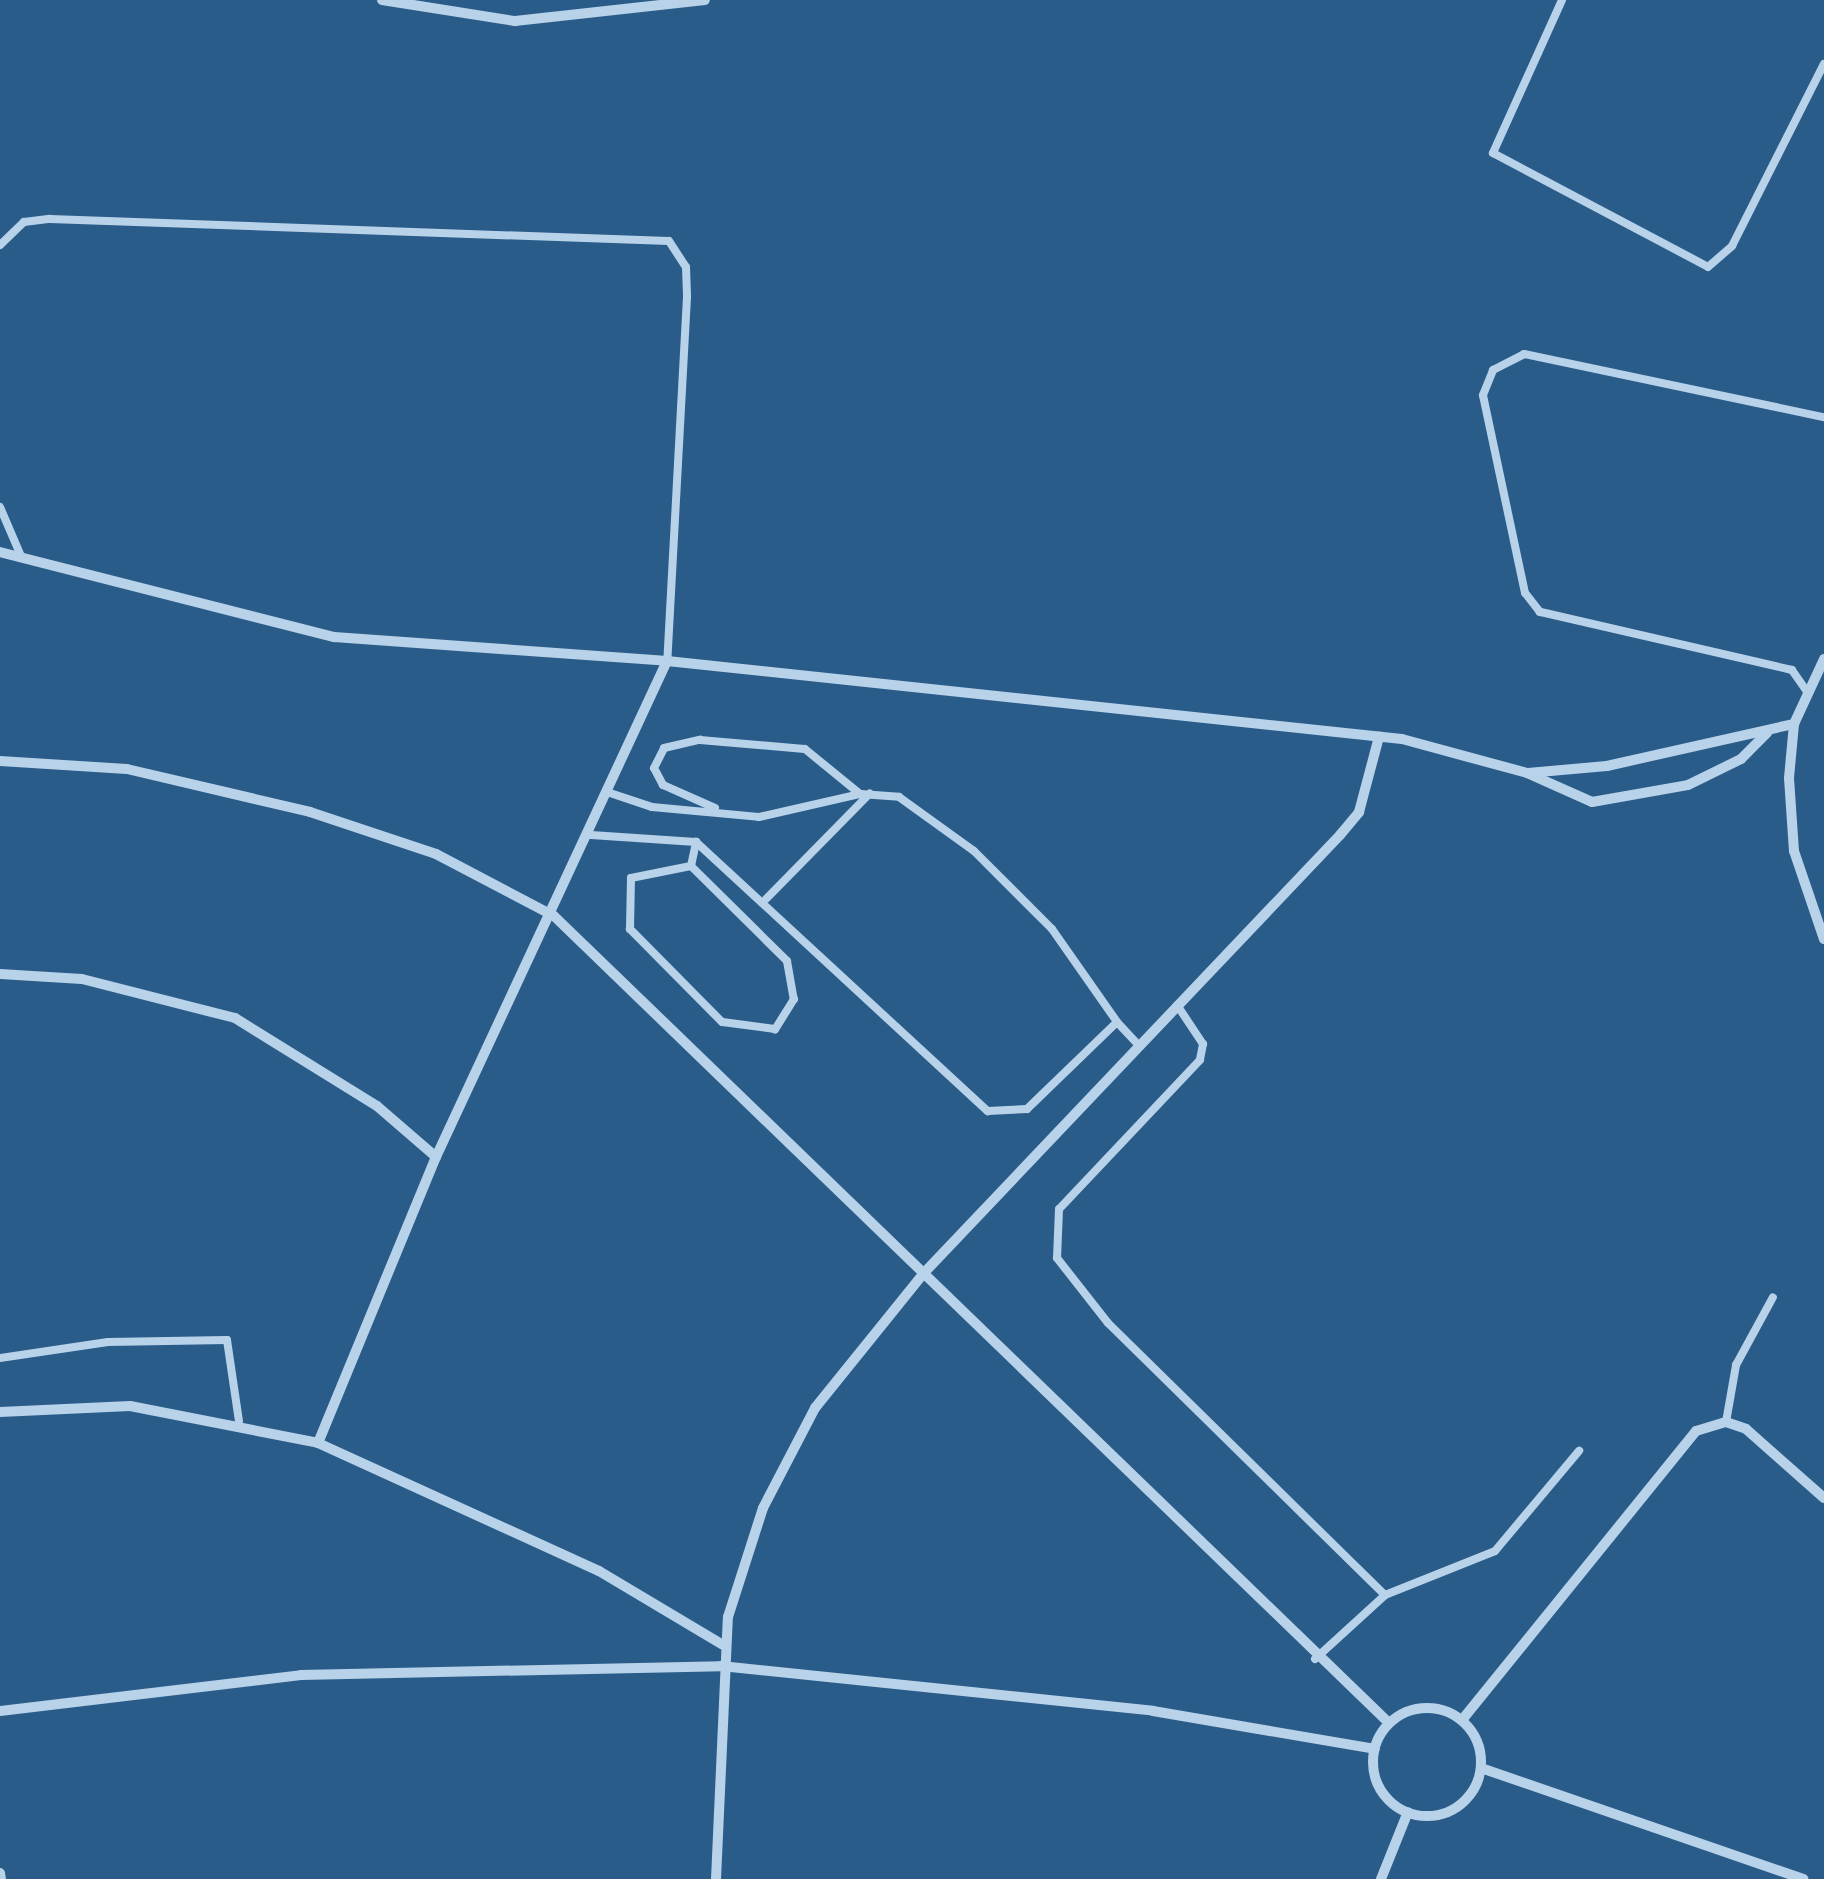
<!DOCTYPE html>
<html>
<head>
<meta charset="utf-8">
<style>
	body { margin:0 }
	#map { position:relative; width:1824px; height:1879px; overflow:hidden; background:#2a5c8a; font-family:Lato,sans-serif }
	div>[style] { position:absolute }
	.lane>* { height:8px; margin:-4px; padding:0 4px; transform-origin:4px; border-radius:4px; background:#b8d2e9 }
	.street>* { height:10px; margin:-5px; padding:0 5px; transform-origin:5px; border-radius:5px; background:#b8d2e9 }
	.street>.ring { margin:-5px; padding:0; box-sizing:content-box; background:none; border:10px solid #b8d2e9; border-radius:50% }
	span { translate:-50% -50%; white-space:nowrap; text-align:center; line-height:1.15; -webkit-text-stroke:10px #2a5c8a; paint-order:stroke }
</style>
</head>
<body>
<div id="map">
	<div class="lane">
		<i style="left:1562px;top:0;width:168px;rotate:114.3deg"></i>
		<i style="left:1493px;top:153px;width:243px;rotate:27.9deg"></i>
		<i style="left:1708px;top:267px;width:32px;rotate:-41deg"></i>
		<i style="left:1732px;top:246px;width:204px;rotate:-63.2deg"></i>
		<i style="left:0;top:245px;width:33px;rotate:-44deg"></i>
		<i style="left:24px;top:222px;width:26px;rotate:-7deg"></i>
		<i style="left:50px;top:219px;width:619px;rotate:2.04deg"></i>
		<i style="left:669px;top:241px;width:31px;rotate:57deg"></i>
		<i style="left:686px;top:267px;width:30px;rotate:88deg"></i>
		<i style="left:687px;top:297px;width:365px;rotate:93.1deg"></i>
		<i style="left:0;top:507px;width:53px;rotate:66.8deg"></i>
		<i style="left:1808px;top:693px;width:28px;rotate:-125deg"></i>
		<i style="left:1792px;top:670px;width:259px;rotate:-167deg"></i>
		<i style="left:1540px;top:612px;width:24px;rotate:-128deg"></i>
		<i style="left:1525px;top:593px;width:202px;rotate:-102deg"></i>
		<i style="left:1483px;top:395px;width:27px;rotate:-68deg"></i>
		<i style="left:1493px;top:370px;width:35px;rotate:-27deg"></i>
		<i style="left:1524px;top:354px;width:307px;rotate:11.9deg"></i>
		<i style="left:607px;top:792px;width:47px;rotate:18.4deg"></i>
		<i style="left:652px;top:807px;width:107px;rotate:5.3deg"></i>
		<i style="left:759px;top:817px;width:104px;rotate:-12.8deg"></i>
		<i style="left:860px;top:794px;width:39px;rotate:4deg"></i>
		<i style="left:899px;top:797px;width:92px;rotate:35.8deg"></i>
		<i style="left:974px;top:851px;width:110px;rotate:45deg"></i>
		<i style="left:1052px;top:929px;width:113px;rotate:55deg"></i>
		<i style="left:715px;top:808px;width:57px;rotate:-156.1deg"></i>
		<i style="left:663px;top:785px;width:19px;rotate:-118deg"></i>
		<i style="left:654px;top:768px;width:22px;rotate:-63deg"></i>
		<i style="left:664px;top:748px;width:37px;rotate:-13deg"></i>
		<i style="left:700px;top:740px;width:105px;rotate:4.9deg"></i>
		<i style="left:805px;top:749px;width:71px;rotate:39.3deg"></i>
		<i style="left:591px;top:835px;width:105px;rotate:3.8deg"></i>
		<i style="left:696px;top:842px;width:397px;rotate:42.7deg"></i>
		<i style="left:988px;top:1111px;width:39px;rotate:-3deg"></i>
		<i style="left:1027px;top:1109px;width:125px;rotate:-44deg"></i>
		<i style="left:1117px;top:1022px;width:33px;rotate:47deg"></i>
		<i style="left:691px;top:866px;width:135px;rotate:44.7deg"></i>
		<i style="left:787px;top:961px;width:39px;rotate:80deg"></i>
		<i style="left:794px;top:999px;width:36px;rotate:122deg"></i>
		<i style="left:775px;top:1029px;width:53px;rotate:-172.5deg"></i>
		<i style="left:722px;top:1022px;width:131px;rotate:-134.7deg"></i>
		<i style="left:630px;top:929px;width:51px;rotate:-88.9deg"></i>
		<i style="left:631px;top:878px;width:61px;rotate:-11.3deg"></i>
		<i style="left:691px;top:866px;width:25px;rotate:-78deg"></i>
		<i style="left:766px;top:899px;width:148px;rotate:-45.5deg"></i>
		<i style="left:1177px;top:1005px;width:47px;rotate:56.3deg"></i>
		<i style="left:1203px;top:1044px;width:16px;rotate:101deg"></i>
		<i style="left:1200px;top:1060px;width:205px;rotate:133.4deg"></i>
		<i style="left:1059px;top:1209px;width:49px;rotate:92.3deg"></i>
		<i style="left:1057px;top:1258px;width:83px;rotate:51.9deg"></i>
		<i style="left:1108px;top:1323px;width:388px;rotate:44.5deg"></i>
		<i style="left:0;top:1358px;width:109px;rotate:-8.4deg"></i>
		<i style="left:108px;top:1342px;width:119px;rotate:-1deg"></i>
		<i style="left:227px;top:1340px;width:82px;rotate:81.6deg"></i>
		<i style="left:1726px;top:1422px;width:58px;rotate:-80deg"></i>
		<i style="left:1736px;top:1365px;width:77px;rotate:-61.4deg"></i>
		<i style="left:1315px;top:1659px;width:95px;rotate:-42.4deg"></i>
		<i style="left:1385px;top:1595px;width:118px;rotate:-21.8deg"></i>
		<i style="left:1495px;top:1551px;width:131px;rotate:-50deg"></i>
	</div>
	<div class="street">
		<i style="left:382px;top:0;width:135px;rotate:9deg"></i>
		<i style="left:515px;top:21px;width:191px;rotate:-6.3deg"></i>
		<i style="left:0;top:552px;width:345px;rotate:14.3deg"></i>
		<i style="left:334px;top:637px;width:334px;rotate:4.1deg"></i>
		<i style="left:667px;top:661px;width:739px;rotate:6.06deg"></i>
		<i style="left:1402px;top:739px;width:130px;rotate:15.2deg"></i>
		<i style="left:1527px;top:773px;width:71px;rotate:24deg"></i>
		<i style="left:1592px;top:802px;width:97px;rotate:-10deg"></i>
		<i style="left:1688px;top:785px;width:59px;rotate:-26.1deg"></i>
		<i style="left:1741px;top:759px;width:37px;rotate:-45deg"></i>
		<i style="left:1824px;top:659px;width:72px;rotate:114.8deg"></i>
		<i style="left:1794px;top:724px;width:54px;rotate:95.3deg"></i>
		<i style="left:1789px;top:778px;width:73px;rotate:86.1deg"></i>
		<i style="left:1794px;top:851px;width:93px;rotate:71.2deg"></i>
		<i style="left:0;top:761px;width:127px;rotate:3.6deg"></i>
		<i style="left:127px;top:769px;width:188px;rotate:13.2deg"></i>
		<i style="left:310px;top:812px;width:133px;rotate:18.4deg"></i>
		<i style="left:436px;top:854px;width:133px;rotate:27.7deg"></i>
		<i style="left:554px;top:916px;width:1161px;rotate:44.02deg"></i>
		<i style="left:1528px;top:773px;width:79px;rotate:-5.1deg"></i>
		<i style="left:1607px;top:766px;width:192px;rotate:-12.7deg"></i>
		<i style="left:0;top:974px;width:82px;rotate:3.5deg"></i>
		<i style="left:82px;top:979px;width:158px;rotate:14.3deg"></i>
		<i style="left:235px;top:1018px;width:167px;rotate:31.8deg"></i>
		<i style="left:377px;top:1106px;width:78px;rotate:40.8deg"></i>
		<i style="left:0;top:1412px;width:130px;rotate:-2.6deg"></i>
		<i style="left:130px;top:1406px;width:192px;rotate:11.1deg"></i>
		<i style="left:318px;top:1443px;width:309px;rotate:24.5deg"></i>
		<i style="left:599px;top:1571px;width:144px;rotate:30.8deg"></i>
		<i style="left:318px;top:1443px;width:309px;rotate:-67.6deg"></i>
		<i style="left:436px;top:1157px;width:547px;rotate:-65.03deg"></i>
		<i class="ring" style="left:1373px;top:1708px;width:98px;height:98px"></i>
		<i style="left:0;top:1711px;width:303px;rotate:-6.8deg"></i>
		<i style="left:301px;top:1675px;width:420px;rotate:-1.2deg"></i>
		<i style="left:721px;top:1666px;width:434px;rotate:5.9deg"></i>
		<i style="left:1153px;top:1711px;width:225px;rotate:9.7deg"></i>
		<i style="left:1462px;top:1720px;width:372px;rotate:-51deg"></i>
		<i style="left:1696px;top:1431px;width:31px;rotate:-17deg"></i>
		<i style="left:1726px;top:1422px;width:21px;rotate:19deg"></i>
		<i style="left:1746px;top:1429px;width:104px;rotate:41.5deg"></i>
		<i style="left:1481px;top:1768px;width:341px;rotate:19deg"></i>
		<i style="left:0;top:1873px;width:6px;rotate:81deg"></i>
		<i style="left:716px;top:1879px;width:262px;rotate:-87.4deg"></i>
		<i style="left:728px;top:1617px;width:114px;rotate:-72.2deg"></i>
		<i style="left:763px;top:1508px;width:113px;rotate:-62.5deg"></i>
		<i style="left:815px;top:1408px;width:172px;rotate:-51.1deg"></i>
		<i style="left:923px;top:1274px;width:605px;rotate:-46.47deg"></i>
		<i style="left:1340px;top:835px;width:30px;rotate:-50deg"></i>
		<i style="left:1359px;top:812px;width:78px;rotate:-75.1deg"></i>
		<i style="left:1381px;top:1879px;width:72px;rotate:-68.1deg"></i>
	</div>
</div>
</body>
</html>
